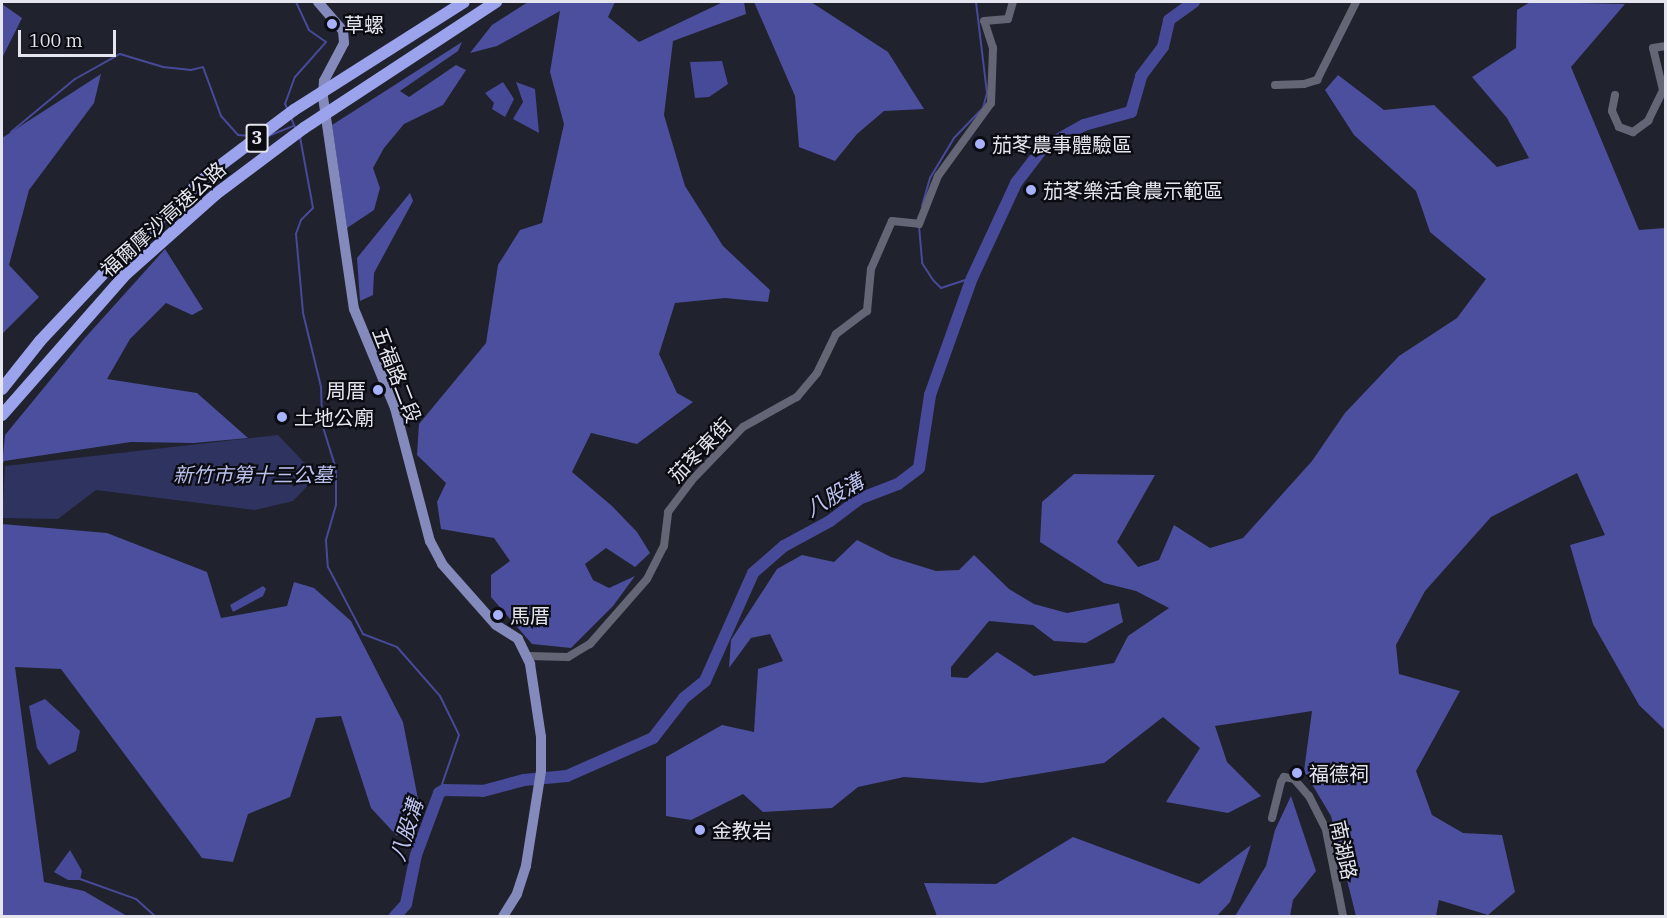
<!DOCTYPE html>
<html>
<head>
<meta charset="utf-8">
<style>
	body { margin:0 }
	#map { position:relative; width:1667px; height:918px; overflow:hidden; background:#20222e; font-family:"IBM Plex Serif","Noto Sans TC",serif }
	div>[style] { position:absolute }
	.green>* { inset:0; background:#2f3360 }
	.forest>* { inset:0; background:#4b4f9d }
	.water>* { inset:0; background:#474a98 }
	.stream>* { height:2px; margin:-1px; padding:0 1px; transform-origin:1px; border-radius:1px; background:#474a98 }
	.river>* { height:12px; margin:-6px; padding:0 6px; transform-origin:6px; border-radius:6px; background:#474a98 }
	.minor>* { height:8px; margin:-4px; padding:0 4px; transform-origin:4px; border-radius:4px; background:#646675 }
	.major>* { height:10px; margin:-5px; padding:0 5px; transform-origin:5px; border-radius:5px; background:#848bbc }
	.highway>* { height:12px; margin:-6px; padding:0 6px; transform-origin:6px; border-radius:6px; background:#9aa3ec }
	.dots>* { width:16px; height:16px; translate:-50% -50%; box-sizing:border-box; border:3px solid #0b0c12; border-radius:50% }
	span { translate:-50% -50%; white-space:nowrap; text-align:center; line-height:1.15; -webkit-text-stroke:4.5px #0b0c12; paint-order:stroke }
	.shield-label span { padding:2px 4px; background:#0b0c12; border:2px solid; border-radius:4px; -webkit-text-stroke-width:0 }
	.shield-label { font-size:18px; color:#e4e5ee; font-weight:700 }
	.poi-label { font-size:20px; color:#e4e5ee }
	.left { translate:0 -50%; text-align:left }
	.right { translate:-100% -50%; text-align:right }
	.street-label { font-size:20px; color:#e4e5ee }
	.park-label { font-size:20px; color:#bac1ed; font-style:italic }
	.water-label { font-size:21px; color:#bcc3ef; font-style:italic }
	.frame { position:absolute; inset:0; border:3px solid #e4e5ee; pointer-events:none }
	.scale { position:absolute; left:18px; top:30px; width:98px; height:27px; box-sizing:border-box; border:3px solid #e4e5ee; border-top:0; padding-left:8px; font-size:18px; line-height:21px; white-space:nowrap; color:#e4e5ee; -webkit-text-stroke:4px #0b0c12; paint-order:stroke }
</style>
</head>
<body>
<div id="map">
	<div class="green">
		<i style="clip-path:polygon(278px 435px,317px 476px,293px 501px,255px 510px,96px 490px,58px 519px,2px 518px,5px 466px)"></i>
	</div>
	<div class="forest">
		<i style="clip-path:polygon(528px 2px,615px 2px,608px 17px,639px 42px,723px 2px,744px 2px,746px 14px,673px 41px,664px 115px,685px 186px,723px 246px,770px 290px,768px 302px,725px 298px,675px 303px,659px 354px,677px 393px,693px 402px,637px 444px,591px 433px,572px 472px,612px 506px,637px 532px,650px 553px,635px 567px,606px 548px,585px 564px,593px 580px,609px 588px,635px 576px,613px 606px,571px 648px,532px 644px,491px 597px,491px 575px,510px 561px,494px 538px,441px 529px,437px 502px,446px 483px,417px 455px,419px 424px,486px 343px,498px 265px,520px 230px,542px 223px,564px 124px,550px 72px,560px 11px,497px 46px,470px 53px,492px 25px)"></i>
		<i style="clip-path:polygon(754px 2px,811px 2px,888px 52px,924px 109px,884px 111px,857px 134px,835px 161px,799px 147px,795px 96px)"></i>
		<i style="clip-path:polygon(1530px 2px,1625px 4px,1571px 67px,1639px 230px,1665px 228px,1666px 731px,1639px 705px,1593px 624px,1570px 545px,1605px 535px,1577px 473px,1491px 517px,1425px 591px,1396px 645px,1399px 674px,1460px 691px,1416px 771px,1432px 815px,1463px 833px,1502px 835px,1515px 892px,1488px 915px,1439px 900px,1436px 916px,1356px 916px,1331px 816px,1304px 771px,1312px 711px,1215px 726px,1227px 762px,1261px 796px,1228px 813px,1166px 802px,1200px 748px,1163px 717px,1104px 763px,982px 783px,904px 777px,858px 787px,832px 808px,763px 812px,743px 794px,691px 820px,666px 816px,666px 757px,722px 725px,754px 732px,758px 669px,783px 661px,770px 634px,751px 638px,729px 668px,731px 640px,777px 569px,802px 555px,834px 562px,857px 540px,891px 557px,936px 571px,959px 570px,974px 555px,1009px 589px,1034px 604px,1067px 613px,1119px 603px,1123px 622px,1086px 643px,1054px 641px,1033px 625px,989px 621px,951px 667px,951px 677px,967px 678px,997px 652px,1034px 676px,1114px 663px,1128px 636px,1169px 608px,1136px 591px,1104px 583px,1040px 542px,1042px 502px,1074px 474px,1155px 475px,1117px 542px,1138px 567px,1159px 560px,1174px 525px,1210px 548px,1243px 538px,1312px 461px,1345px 413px,1399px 356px,1457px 318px,1486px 279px,1430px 232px,1416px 191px,1354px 135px,1325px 90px,1338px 75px,1384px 110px,1434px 105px,1497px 167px,1529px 158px,1507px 118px,1472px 77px,1516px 48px,1517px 10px)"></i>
		<i style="clip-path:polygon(2px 4px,22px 18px,2px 58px)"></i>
		<i style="clip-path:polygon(462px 42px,458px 51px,400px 91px,409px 97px,456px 65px,466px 70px,443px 105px,404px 124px,384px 148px,373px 168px,380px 188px,374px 210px,347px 228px,332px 125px)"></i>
		<i style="clip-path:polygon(101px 74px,94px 103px,29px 190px,9px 265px,39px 297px,2px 334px,2px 138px)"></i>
		<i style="clip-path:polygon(410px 193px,413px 201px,374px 273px,373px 295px,360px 301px,357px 258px)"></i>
		<i style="clip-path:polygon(165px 249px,203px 309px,192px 315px,166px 303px,130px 339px,107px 379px,197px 393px,248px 438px,194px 443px,131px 442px,4px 461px,2px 466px,5px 435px,84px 339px)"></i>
		<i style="clip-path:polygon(2px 524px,107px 533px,207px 572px,221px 618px,287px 606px,294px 582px,314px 588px,351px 621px,403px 722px,418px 799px,397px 836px,371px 808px,341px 716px,316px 718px,290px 797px,248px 814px,233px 862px,202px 858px,61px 669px,15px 667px,44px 882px,84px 891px,127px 916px,2px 916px)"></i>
		<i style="clip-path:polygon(1291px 796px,1316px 871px,1293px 900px,1290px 916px,1235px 916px,1266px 866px,1275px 830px)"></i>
		<i style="clip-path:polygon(1073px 837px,1199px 884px,1251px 845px,1230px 902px,1217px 916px,937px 916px,924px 883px,996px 884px)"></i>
	</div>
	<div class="water">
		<i style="clip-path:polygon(722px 61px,728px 84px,709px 97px,695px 98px,690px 62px)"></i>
		<i style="clip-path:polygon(503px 82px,514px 99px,505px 117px,492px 109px,494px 103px,485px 93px)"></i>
		<i style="clip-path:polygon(516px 82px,535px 89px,539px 133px,513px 119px,523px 102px)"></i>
		<i style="clip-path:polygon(263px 586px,266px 589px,263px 596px,233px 612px,230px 605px)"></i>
		<i style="clip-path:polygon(45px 699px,80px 731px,76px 751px,49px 765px,37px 748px,29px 706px)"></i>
		<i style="clip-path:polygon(70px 850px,82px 871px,80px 880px,68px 880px,54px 872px)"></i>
	</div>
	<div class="stream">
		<i style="left:288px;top:110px;width:7px;rotate:-117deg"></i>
		<i style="left:285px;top:104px;width:29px;rotate:-70deg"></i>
		<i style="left:295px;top:77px;width:47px;rotate:-48.5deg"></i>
		<i style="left:326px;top:42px;width:21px;rotate:-145deg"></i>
		<i style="left:309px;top:30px;width:31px;rotate:-115deg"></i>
		<i style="left:291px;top:118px;width:12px;rotate:66deg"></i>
		<i style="left:11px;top:132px;width:83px;rotate:-39.6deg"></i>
		<i style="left:75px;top:79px;width:51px;rotate:-29.1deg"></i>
		<i style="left:120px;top:54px;width:45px;rotate:16.8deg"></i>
		<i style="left:163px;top:67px;width:28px;rotate:6deg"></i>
		<i style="left:191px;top:70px;width:12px;rotate:-14deg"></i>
		<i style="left:203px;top:67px;width:52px;rotate:69.8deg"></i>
		<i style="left:221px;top:116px;width:25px;rotate:48deg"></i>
		<i style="left:238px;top:135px;width:13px;rotate:4deg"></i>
		<i style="left:266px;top:137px;width:29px;rotate:-22deg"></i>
		<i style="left:300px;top:137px;width:72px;rotate:79.6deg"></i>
		<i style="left:313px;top:208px;width:17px;rotate:135deg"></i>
		<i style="left:301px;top:220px;width:15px;rotate:110deg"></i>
		<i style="left:296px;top:234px;width:79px;rotate:84.9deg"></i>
		<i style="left:303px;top:313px;width:76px;rotate:76.3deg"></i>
		<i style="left:321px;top:387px;width:37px;rotate:88deg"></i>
		<i style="left:322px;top:424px;width:47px;rotate:72.7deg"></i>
		<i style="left:336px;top:469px;width:36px;rotate:90deg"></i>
		<i style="left:336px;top:505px;width:37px;rotate:106deg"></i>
		<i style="left:326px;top:541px;width:26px;rotate:86deg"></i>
		<i style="left:328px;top:567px;width:76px;rotate:62.4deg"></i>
		<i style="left:363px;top:634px;width:36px;rotate:21deg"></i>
		<i style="left:397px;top:647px;width:65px;rotate:48.7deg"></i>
		<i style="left:440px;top:696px;width:43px;rotate:64deg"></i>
		<i style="left:459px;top:735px;width:61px;rotate:109deg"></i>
		<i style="left:922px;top:206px;width:29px;rotate:-74deg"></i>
		<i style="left:930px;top:178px;width:47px;rotate:-59deg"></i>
		<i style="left:954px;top:138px;width:42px;rotate:-46deg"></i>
		<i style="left:983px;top:108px;width:16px;rotate:-75deg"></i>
		<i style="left:987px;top:93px;width:92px;rotate:-96.9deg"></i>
		<i style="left:919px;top:226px;width:37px;rotate:85deg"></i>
		<i style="left:922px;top:263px;width:20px;rotate:57deg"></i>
		<i style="left:933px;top:280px;width:11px;rotate:45deg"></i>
		<i style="left:941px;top:288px;width:33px;rotate:-18deg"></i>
		<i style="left:80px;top:879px;width:59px;rotate:19.7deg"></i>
		<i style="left:136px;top:899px;width:25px;rotate:42deg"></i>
	</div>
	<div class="river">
		<i style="left:395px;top:916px;width:16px;rotate:-47deg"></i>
		<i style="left:406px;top:904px;width:50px;rotate:-78.5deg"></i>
		<i style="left:416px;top:855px;width:66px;rotate:-69.6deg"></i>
		<i style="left:439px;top:793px;width:6px;rotate:-31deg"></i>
		<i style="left:444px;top:790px;width:39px;rotate:1deg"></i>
		<i style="left:483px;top:791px;width:42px;rotate:-15deg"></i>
		<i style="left:524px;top:780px;width:43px;rotate:-5.3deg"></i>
		<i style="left:567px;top:776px;width:94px;rotate:-23.8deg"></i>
		<i style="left:653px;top:738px;width:51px;rotate:-52.2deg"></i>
		<i style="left:684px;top:698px;width:27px;rotate:-39deg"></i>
		<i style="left:705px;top:681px;width:118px;rotate:-66deg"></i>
		<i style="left:753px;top:573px;width:41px;rotate:-41.1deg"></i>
		<i style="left:784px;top:546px;width:52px;rotate:-28.5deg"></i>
		<i style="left:830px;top:521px;width:36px;rotate:-37deg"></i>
		<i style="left:859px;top:499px;width:42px;rotate:-21deg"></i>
		<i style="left:898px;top:484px;width:26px;rotate:-37deg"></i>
		<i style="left:919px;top:468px;width:74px;rotate:-81.4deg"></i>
		<i style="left:930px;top:395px;width:124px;rotate:-70.3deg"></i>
		<i style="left:972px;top:278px;width:105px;rotate:-65.1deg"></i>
		<i style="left:1016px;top:183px;width:44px;rotate:-52.4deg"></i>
		<i style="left:1043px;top:148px;width:47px;rotate:-29.3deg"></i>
		<i style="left:1084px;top:125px;width:49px;rotate:-15.5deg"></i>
		<i style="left:1131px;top:112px;width:37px;rotate:-74deg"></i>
		<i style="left:1141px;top:76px;width:36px;rotate:-53deg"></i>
		<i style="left:1163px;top:47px;width:28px;rotate:-77deg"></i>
		<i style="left:1169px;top:20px;width:31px;rotate:-36deg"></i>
	</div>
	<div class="minor">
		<i style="left:1275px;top:85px;width:29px;rotate:-2deg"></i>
		<i style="left:1304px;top:84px;width:14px;rotate:-17deg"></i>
		<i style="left:1317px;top:80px;width:87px;rotate:-63.4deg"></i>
		<i style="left:1615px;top:95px;width:16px;rotate:101deg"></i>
		<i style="left:1612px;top:111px;width:17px;rotate:66deg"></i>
		<i style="left:1619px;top:127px;width:15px;rotate:20deg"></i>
		<i style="left:1633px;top:132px;width:19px;rotate:-36deg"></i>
		<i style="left:1648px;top:121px;width:34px;rotate:-64deg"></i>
		<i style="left:1663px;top:90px;width:43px;rotate:-103.4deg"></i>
		<i style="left:1653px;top:48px;width:13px;rotate:-9deg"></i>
		<i style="left:528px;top:656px;width:40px;rotate:1.4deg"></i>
		<i style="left:568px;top:657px;width:26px;rotate:-31deg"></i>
		<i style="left:590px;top:644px;width:86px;rotate:-48.8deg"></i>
		<i style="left:647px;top:579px;width:37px;rotate:-63deg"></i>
		<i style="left:664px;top:546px;width:34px;rotate:-83deg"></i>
		<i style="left:668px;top:512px;width:39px;rotate:-53deg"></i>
		<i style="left:691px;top:481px;width:75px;rotate:-46.1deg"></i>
		<i style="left:743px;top:427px;width:62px;rotate:-29.1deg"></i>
		<i style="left:797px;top:397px;width:31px;rotate:-50deg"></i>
		<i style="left:817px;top:373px;width:43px;rotate:-64deg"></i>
		<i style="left:836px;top:334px;width:39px;rotate:-37deg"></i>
		<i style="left:867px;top:311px;width:42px;rotate:-84.6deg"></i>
		<i style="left:871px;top:269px;width:52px;rotate:-66.4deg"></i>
		<i style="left:892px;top:221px;width:27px;rotate:6deg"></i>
		<i style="left:919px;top:224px;width:52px;rotate:-68.4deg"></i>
		<i style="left:938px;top:176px;width:90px;rotate:-54deg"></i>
		<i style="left:991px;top:103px;width:55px;rotate:-87.9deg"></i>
		<i style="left:993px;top:48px;width:28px;rotate:-108deg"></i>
		<i style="left:984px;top:21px;width:24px;rotate:-5deg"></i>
		<i style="left:1008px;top:19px;width:18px;rotate:-74deg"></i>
		<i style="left:1272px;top:818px;width:37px;rotate:-76deg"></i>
		<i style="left:1281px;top:782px;width:6px;rotate:-59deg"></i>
		<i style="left:1284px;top:777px;width:10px;rotate:11deg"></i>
		<i style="left:1294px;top:779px;width:23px;rotate:49deg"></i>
		<i style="left:1309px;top:796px;width:38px;rotate:63deg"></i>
		<i style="left:1326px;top:830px;width:88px;rotate:78.8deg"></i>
	</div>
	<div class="major">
		<i style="left:318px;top:2px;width:38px;rotate:49deg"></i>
		<i style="left:343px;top:31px;width:12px;rotate:85deg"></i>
		<i style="left:344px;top:43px;width:43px;rotate:117.8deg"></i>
		<i style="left:324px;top:81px;width:16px;rotate:94deg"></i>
		<i style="left:323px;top:97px;width:214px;rotate:81.7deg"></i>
		<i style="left:354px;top:309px;width:107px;rotate:67.5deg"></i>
		<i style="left:395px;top:408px;width:138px;rotate:75.3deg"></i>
		<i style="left:430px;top:541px;width:26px;rotate:62deg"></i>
		<i style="left:442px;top:564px;width:81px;rotate:48.5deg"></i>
		<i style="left:496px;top:625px;width:26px;rotate:32deg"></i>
		<i style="left:518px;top:639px;width:28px;rotate:64deg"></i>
		<i style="left:530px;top:664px;width:74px;rotate:81.4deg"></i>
		<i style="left:541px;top:737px;width:34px;rotate:90deg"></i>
		<i style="left:541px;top:771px;width:96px;rotate:99deg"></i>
		<i style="left:526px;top:866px;width:29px;rotate:108deg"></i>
		<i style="left:517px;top:894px;width:26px;rotate:122deg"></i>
	</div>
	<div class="highway">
		<i style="left:2px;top:389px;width:61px;rotate:-51.6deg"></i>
		<i style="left:40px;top:341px;width:122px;rotate:-46.7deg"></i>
		<i style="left:124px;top:252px;width:115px;rotate:-42.5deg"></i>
		<i style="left:209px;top:174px;width:106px;rotate:-37deg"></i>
		<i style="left:294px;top:110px;width:201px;rotate:-32.4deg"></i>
		<i style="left:2px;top:415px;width:188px;rotate:-48.7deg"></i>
		<i style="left:126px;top:274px;width:120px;rotate:-41.6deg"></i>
		<i style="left:216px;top:194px;width:110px;rotate:-36.9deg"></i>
		<i style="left:304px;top:128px;width:230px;rotate:-33.3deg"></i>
	</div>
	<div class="dots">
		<i style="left:332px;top:24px;background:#a7b1fc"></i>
		<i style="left:980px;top:144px;background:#a7b1fc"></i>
		<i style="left:1031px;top:190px;background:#a7b1fc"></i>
		<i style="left:378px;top:390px;background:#a7b1fc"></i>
		<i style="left:282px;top:417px;background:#a7b1fc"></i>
		<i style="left:498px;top:615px;background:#a7b1fc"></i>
		<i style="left:1297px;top:773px;background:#a7b1fc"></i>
		<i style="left:700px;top:830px;background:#a7b1fc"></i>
	</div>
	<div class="shield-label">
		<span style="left:257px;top:138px">3</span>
	</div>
	<div class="poi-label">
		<span class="left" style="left:344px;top:24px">草螺</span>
		<span class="left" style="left:992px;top:144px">茄苳農事體驗區</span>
		<span class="left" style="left:1043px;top:190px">茄苳樂活食農示範區</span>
		<span class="right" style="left:366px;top:390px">周厝</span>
		<span class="left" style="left:294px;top:417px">土地公廟</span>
		<span class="left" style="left:510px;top:615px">馬厝</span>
		<span class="left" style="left:1309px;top:773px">福德祠</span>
		<span class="left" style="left:712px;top:830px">金教岩</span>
	</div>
	<div class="street-label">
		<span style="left:163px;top:219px;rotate:-42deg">福爾摩沙高速公路</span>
		<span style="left:397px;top:375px;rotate:69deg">五福路二段</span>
		<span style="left:700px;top:450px;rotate:-46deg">茄苳東街</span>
		<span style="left:1344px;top:850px;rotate:78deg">南湖路</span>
	</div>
	<div class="park-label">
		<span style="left:253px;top:474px">新竹市第十三公墓</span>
	</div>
	<div class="water-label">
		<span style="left:834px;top:495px;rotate:-30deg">八股溝</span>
		<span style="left:406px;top:830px;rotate:-72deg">八股溝</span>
	</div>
	<div class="frame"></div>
	<div class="scale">100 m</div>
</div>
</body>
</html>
